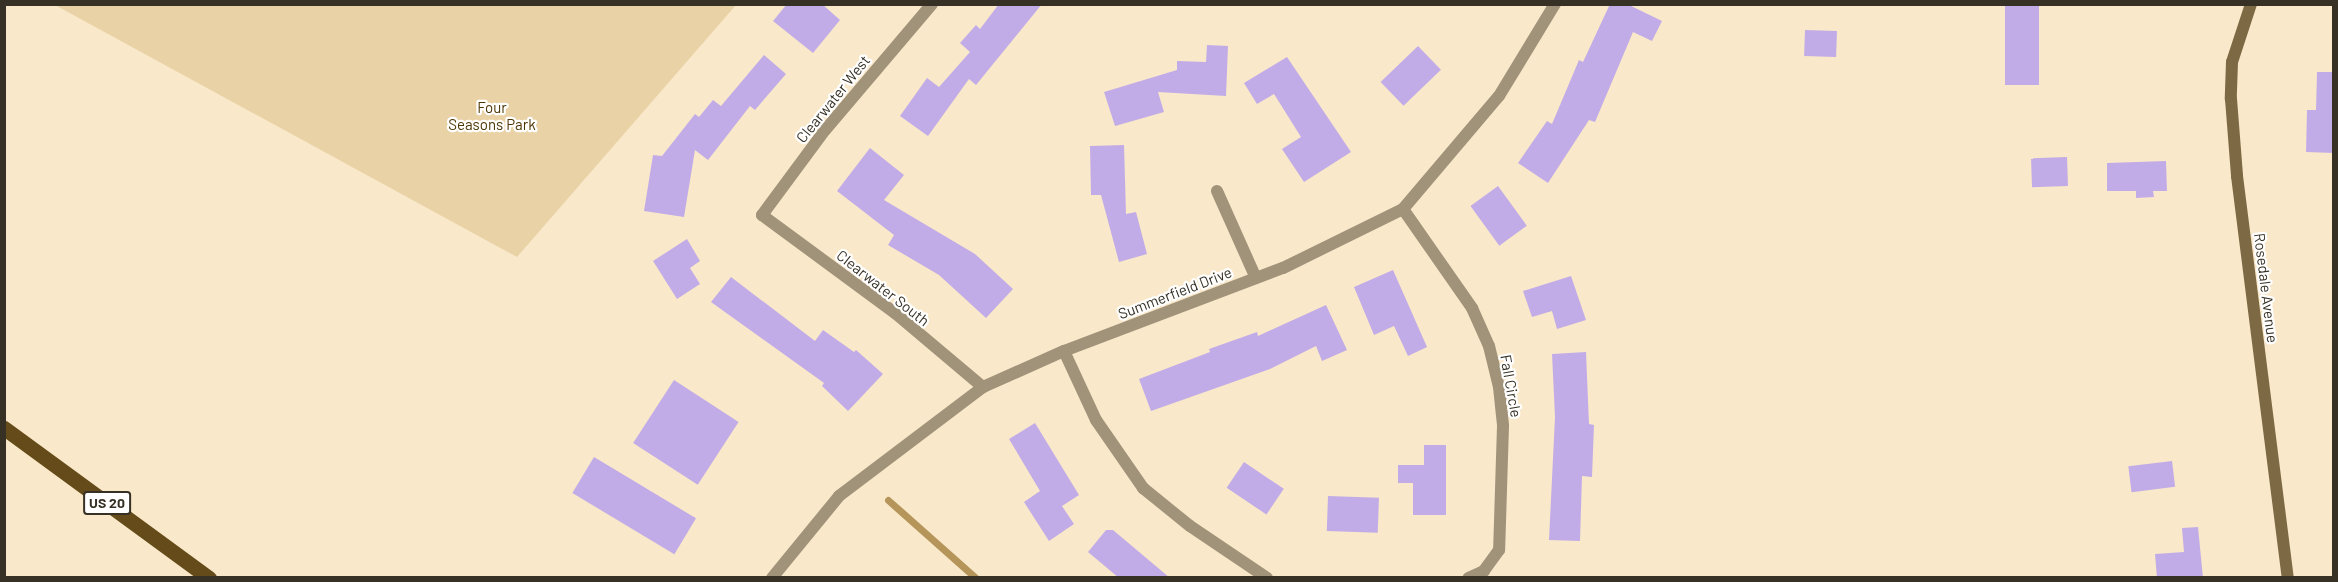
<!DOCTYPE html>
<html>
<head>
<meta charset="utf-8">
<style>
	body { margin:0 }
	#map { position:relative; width:2338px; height:582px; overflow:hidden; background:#f9e8c9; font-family:Barlow,sans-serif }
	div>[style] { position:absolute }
	.green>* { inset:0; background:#ead2a7 }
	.stream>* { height:7px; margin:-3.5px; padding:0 3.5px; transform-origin:3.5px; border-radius:3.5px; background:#b6955a }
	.building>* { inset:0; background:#c2ace8; transform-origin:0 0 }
	.street>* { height:12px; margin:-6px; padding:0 6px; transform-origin:6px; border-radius:6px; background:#a1937a }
	.secondary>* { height:12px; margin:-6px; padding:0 6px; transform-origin:6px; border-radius:6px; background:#7d6944 }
	.primary>* { height:15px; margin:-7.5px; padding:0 7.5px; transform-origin:7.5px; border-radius:7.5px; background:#644b19 }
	span { translate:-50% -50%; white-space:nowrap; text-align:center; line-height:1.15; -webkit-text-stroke:4.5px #fff; paint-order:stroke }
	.shield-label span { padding:2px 4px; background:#fff; border:2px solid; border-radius:4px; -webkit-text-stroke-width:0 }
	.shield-label { font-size:14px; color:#373125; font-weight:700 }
	.street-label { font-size:15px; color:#373125 }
	.park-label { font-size:15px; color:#4d3704 }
	.frame { position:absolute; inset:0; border:6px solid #373125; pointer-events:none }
</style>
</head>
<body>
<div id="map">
	<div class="green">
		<i style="clip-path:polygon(55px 5px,736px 5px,517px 257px)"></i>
	</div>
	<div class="stream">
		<i style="left:888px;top:500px;width:118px;rotate:41.6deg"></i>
	</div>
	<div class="building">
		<i style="clip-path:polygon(787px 4px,822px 4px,840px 20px,813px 53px,773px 21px)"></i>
		<i style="clip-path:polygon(999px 4px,1042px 4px,976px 85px,969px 79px,928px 136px,900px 116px,927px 78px,939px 87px,970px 52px,960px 43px,976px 25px,980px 29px)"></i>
		<i style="clip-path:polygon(1610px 4px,1627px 4px,1662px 21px,1652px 41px,1633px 32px,1595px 122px,1589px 120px,1548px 183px,1518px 163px,1547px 121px,1552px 124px,1579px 60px,1583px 62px)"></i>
		<i style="left:2005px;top:4px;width:34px;height:81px"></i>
		<i style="left:1805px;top:30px;width:32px;height:26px;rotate:2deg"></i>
		<i style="clip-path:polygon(1207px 45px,1228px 46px,1226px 96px,1158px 92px,1164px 112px,1115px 126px,1104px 92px,1177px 70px,1177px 61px,1206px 62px)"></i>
		<i style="left:1418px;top:46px;width:33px;height:52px;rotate:46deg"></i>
		<i style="clip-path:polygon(764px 55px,786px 74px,755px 110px,750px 106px,708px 160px,695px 150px,684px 217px,644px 211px,653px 155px,662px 156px,695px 114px,699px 117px,713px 100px,721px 106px)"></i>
		<i style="clip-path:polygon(1287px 57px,1351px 152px,1304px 182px,1282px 149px,1301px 137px,1274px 94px,1257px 104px,1244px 83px)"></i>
		<i style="clip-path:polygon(2317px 72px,2334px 72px,2334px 153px,2306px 152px,2307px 110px,2316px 110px)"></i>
		<i style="clip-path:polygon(1124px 145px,1126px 214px,1136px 212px,1147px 254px,1119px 262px,1101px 195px,1091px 195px,1090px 146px)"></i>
		<i style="clip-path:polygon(870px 148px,904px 175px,884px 200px,975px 254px,1013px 289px,986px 318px,939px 275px,888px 245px,894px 235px,837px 191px)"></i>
		<i style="left:2067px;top:157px;width:29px;height:36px;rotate:88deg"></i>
		<i style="clip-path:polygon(2166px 161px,2167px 191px,2153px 191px,2154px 197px,2136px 198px,2136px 191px,2107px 191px,2107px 163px)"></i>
		<i style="left:1498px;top:186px;width:49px;height:34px;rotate:54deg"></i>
		<i style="clip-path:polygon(687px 239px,700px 261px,690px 268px,700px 284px,677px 299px,653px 261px)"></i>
		<i style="clip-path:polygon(1393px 270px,1427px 347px,1408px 356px,1394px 326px,1374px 335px,1354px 287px)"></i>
		<i style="clip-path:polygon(1571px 276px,1586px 320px,1557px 329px,1552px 311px,1532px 317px,1523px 291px)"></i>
		<i style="clip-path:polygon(731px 277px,815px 341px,823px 330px,854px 352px,856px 350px,883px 374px,848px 411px,822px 386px,824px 383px,711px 302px)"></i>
		<i style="clip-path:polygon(1326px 305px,1347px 350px,1322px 361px,1316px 346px,1270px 369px,1151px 411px,1139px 379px,1210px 352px,1209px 349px,1257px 332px,1258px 336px)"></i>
		<i style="clip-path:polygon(1586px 352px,1589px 424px,1594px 425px,1592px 477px,1582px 476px,1580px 541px,1549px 540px,1555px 417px,1552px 354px)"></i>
		<i style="left:674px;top:380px;width:77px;height:75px;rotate:33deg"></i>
		<i style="clip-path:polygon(1035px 423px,1079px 495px,1062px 506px,1074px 524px,1049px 541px,1024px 502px,1040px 491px,1009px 439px)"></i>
		<i style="clip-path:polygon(1424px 445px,1446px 445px,1446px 515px,1413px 515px,1413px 483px,1398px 483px,1398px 465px,1424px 465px)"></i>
		<i style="left:594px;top:457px;width:119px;height:42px;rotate:31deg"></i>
		<i style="left:2172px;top:461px;width:26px;height:44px;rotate:83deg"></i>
		<i style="left:1244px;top:462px;width:48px;height:31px;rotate:34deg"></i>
		<i style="left:1328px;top:496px;width:51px;height:35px;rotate:2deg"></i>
		<i style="clip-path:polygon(2198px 527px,2203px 578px,2157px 578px,2155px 554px,2184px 552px,2182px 528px)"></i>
		<i style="clip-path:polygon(1106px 530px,1113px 530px,1170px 578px,1119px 578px,1088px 552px)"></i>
	</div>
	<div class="street">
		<i style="left:932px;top:4px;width:165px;rotate:130.3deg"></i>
		<i style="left:825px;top:130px;width:106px;rotate:126.5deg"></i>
		<i style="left:762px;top:215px;width:165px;rotate:36.4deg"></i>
		<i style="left:895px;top:313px;width:115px;rotate:40.1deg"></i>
		<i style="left:1217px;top:191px;width:95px;rotate:65.9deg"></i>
		<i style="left:1403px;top:209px;width:121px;rotate:55.1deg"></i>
		<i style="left:1472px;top:308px;width:42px;rotate:65.9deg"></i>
		<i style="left:1489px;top:346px;width:42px;rotate:76.3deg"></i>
		<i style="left:1499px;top:387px;width:39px;rotate:84deg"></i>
		<i style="left:1503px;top:426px;width:124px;rotate:91.8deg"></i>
		<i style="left:1499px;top:550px;width:26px;rotate:126deg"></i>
		<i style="left:1484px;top:571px;width:17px;rotate:156deg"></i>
		<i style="left:1064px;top:351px;width:76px;rotate:65.1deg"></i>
		<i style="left:1096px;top:420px;width:83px;rotate:55.3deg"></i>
		<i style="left:1143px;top:488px;width:60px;rotate:39deg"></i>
		<i style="left:1190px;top:526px;width:93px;rotate:34deg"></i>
		<i style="left:772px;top:578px;width:106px;rotate:-50.7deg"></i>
		<i style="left:839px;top:496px;width:181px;rotate:-37.1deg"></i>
		<i style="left:983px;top:387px;width:89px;rotate:-24deg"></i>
		<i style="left:1064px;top:351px;width:234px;rotate:-20.8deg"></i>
		<i style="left:1283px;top:268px;width:134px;rotate:-26.2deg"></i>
		<i style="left:1403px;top:209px;width:148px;rotate:-49.7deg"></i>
		<i style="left:1499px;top:96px;width:108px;rotate:-58.7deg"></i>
	</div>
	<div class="secondary">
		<i style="left:2251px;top:4px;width:61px;rotate:108.1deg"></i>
		<i style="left:2232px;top:62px;width:37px;rotate:92deg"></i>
		<i style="left:2231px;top:99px;width:77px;rotate:85.5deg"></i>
		<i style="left:2237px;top:176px;width:405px;rotate:82.8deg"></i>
	</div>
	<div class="primary">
		<i style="left:4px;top:428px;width:254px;rotate:36.2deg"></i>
	</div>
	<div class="shield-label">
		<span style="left:107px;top:503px">US 20</span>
	</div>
	<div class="street-label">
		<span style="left:833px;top:99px;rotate:-51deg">Clearwater West</span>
		<span style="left:883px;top:288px;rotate:38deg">Clearwater South</span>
		<span style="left:2266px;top:288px;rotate:83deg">Rosedale Avenue</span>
		<span style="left:1175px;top:293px;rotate:-21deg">Summerfield Drive</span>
		<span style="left:1511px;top:386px;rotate:80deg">Fall Circle</span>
	</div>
	<div class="park-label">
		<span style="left:492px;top:116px">Four<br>Seasons Park</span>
	</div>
	<div class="frame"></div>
</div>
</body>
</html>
